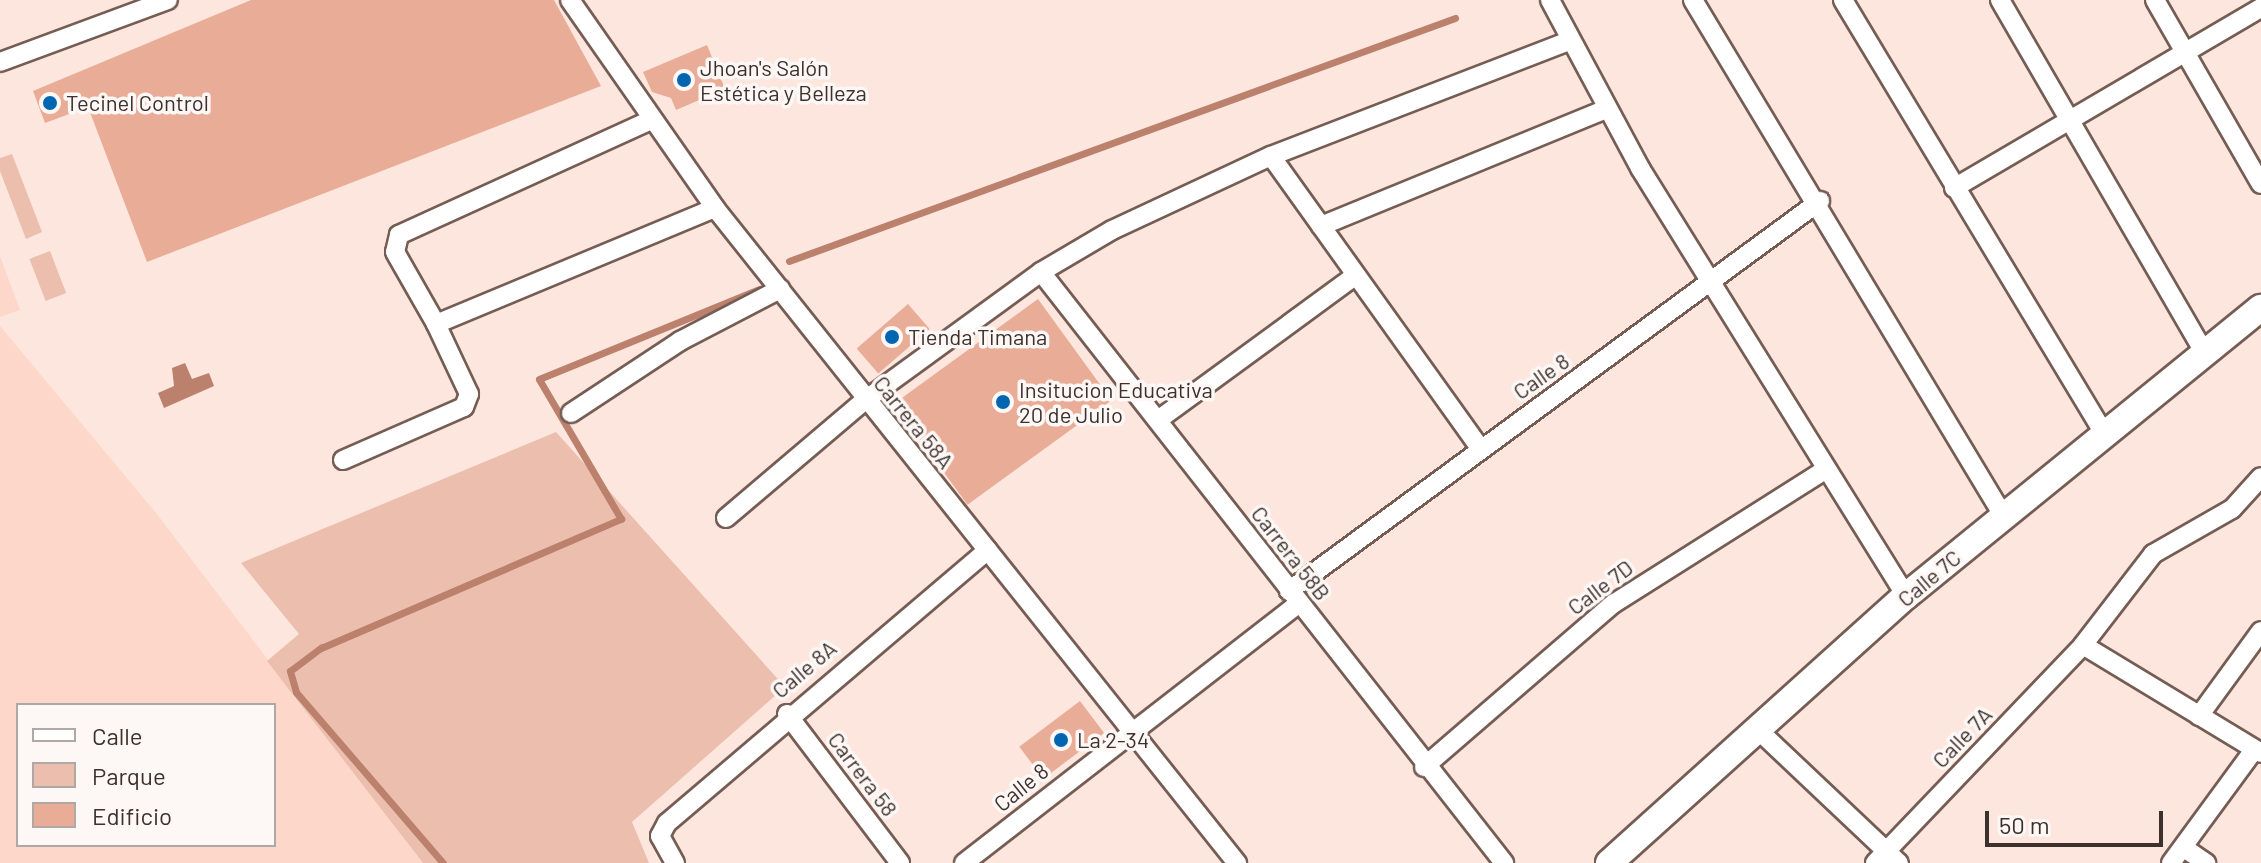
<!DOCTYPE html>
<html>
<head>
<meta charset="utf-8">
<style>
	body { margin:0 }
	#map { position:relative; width:2261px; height:863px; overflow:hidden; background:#fde6de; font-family:Barlow,sans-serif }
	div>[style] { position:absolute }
	.built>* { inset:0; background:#fcd7ca }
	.green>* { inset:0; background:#ebbeae; transform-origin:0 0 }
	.water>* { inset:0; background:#bb816d }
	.stream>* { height:7px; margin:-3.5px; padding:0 3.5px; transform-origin:3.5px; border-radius:3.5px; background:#bb816d }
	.building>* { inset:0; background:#e8ac97; transform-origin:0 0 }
	.roads { filter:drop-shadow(2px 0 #755d54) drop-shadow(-2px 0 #755d54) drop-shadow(0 2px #755d54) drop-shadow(0 -2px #755d54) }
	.street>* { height:18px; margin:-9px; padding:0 9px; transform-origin:9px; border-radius:9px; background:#fff }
	.secondary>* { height:26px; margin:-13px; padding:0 13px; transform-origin:13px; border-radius:13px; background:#fff }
	.dots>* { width:22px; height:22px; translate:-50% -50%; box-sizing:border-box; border:4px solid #fdf7f5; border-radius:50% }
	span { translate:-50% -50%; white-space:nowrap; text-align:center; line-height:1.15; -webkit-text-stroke:7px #fdf7f5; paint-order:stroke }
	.poi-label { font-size:22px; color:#3c312d }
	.left { translate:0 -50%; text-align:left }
	.street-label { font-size:22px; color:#3c312d }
	.legend { position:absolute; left:16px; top:703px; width:260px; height:144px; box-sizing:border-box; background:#fdf7f5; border:2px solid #b0a8a5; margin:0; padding:10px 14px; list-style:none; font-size:24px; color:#3c312d }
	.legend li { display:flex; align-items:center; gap:16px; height:40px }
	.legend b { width:40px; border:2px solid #b0a8a5 }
	.scale { position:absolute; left:1985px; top:811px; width:178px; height:36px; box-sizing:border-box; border:4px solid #3c312d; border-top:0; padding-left:10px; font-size:24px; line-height:28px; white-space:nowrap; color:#3c312d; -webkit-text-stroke:6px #fdf7f5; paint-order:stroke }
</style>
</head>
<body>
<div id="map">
	<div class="built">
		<i style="clip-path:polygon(0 256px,20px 310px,0 317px)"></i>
		<i style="clip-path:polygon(evenodd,0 326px,156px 513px,423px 863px,0 863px,0 326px,18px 705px,274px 705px,274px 845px,18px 845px,18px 705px)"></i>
	</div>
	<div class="green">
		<i style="clip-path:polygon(12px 154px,42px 232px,26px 239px,0 171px,0 158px)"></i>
		<i style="left:50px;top:251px;width:45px;height:22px;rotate:69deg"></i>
		<i style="clip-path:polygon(556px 432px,785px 687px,632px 822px,649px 863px,423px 863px,267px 661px,299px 634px,241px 563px)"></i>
	</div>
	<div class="water">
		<i style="clip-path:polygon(185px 363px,192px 379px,209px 373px,214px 386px,164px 408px,158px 393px,174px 386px,172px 368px)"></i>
	</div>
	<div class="stream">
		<i style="left:789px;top:261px;width:709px;rotate:-20.05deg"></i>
		<i style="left:443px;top:863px;width:225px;rotate:-130.7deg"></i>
		<i style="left:296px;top:692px;width:22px;rotate:-106deg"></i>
		<i style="left:290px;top:671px;width:39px;rotate:-37deg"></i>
		<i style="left:321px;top:648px;width:327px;rotate:-23.3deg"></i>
		<i style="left:621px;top:519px;width:162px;rotate:-120.4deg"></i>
		<i style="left:539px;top:379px;width:238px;rotate:-22.2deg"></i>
	</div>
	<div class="building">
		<i style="clip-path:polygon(251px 0,554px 0,601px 86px,147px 262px,88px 107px,45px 123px,33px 91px)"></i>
		<i style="clip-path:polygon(707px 45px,725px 89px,676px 110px,671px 98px,652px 92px,643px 72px)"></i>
		<i style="left:1038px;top:299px;width:125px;height:178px;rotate:54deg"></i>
		<i style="left:908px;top:304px;width:33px;height:68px;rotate:49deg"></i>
		<i style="left:1080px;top:701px;width:40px;height:76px;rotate:53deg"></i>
	</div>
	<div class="roads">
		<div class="street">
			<i style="left:570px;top:0;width:254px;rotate:55.1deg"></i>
			<i style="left:715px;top:208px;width:838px;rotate:51.45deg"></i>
			<i style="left:1550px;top:0;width:191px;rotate:61.8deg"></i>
			<i style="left:1640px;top:168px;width:504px;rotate:58.14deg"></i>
			<i style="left:1693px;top:0;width:603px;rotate:58.97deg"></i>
			<i style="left:1843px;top:0;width:508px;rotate:58.94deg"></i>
			<i style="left:2000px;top:0;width:408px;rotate:59.9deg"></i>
			<i style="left:2155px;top:0;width:212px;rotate:60.1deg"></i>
			<i style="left:0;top:62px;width:179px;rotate:-20.3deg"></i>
			<i style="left:651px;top:120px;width:277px;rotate:155.5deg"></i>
			<i style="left:399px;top:235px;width:17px;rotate:103deg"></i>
			<i style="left:395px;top:252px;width:83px;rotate:60.3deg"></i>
			<i style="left:436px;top:324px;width:302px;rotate:-22.6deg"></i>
			<i style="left:1271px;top:156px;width:359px;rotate:54.4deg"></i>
			<i style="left:1954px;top:188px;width:356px;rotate:-30.4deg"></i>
			<i style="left:1321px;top:226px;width:308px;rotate:-22.3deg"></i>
			<i style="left:1041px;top:272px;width:751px;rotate:51.92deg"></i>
			<i style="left:571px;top:413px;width:131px;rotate:-33.4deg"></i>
			<i style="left:680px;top:341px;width:113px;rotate:-27.5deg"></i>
			<i style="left:1158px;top:420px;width:245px;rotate:-36.2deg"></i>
			<i style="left:343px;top:460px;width:132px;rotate:-23.7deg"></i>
			<i style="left:464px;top:407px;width:14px;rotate:-69deg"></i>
			<i style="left:469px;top:394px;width:77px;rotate:-115.2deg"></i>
			<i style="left:726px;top:518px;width:181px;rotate:-40.3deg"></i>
			<i style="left:864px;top:401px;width:219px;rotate:-36.1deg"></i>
			<i style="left:1041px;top:272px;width:82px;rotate:-30.6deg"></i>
			<i style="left:1112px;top:230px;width:175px;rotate:-25deg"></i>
			<i style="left:1271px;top:156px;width:319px;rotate:-21.1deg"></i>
			<i style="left:1289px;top:591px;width:659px;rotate:-36.3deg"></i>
			<i style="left:2083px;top:645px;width:208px;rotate:31.2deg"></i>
			<i style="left:787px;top:714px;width:187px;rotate:52.8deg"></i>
			<i style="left:2199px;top:716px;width:105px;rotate:-53.9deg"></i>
			<i style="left:1755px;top:727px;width:198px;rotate:43.4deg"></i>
			<i style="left:1424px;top:767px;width:250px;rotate:-40.8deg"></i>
			<i style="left:1613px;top:604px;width:249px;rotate:-32.3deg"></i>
			<i style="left:2184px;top:848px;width:27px;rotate:34deg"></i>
			<i style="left:675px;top:863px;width:31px;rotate:-119deg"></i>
			<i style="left:660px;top:836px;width:15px;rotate:-62deg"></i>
			<i style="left:667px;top:823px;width:421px;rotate:-40.4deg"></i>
			<i style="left:964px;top:863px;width:424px;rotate:-37.8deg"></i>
			<i style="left:1875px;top:863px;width:301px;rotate:-46.3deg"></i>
			<i style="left:2083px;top:645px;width:115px;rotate:-52.4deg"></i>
			<i style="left:2153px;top:554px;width:91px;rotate:-29.7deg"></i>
			<i style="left:2232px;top:509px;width:43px;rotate:-47.8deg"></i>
			<i style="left:2171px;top:863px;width:140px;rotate:-53.7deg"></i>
		</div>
		<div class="secondary">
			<i style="left:1609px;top:863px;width:399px;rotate:-42deg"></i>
			<i style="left:1906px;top:596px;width:457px;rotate:-39.1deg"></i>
		</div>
	</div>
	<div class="dots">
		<i style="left:684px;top:80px;background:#0066b2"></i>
		<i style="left:50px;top:103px;background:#0066b2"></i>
		<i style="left:892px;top:337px;background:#0066b2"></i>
		<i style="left:1003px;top:402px;background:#0066b2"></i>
		<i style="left:1061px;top:740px;background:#0066b2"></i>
	</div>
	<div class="poi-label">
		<span class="left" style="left:700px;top:80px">Jhoan's Salón<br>Estética y Belleza</span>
		<span class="left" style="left:66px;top:103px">Tecinel Control</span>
		<span class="left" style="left:908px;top:337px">Tienda Timana</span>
		<span class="left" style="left:1019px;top:402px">Insitucion Educativa<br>20 de Julio</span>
		<span class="left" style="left:1077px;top:740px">La 2-34</span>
	</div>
	<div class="street-label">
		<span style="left:1541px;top:376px;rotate:-35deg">Calle 8</span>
		<span style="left:914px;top:422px;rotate:51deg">Carrera 58A</span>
		<span style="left:1291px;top:553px;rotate:52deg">Carrera 58B</span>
		<span style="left:1929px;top:578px;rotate:-40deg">Calle 7C</span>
		<span style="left:1600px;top:587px;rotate:-37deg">Calle 7D</span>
		<span style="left:804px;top:669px;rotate:-40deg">Calle 8A</span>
		<span style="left:1962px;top:737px;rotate:-46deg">Calle 7A</span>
		<span style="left:863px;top:774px;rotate:53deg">Carrera 58</span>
		<span style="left:1021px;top:787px;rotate:-39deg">Calle 8</span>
	</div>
	<ul class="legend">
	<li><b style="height:10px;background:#fff"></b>Calle</li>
	<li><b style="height:22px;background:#ebbeae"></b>Parque</li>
	<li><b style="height:22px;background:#e8ac97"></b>Edificio</li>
	</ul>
	<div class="scale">50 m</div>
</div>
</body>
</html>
